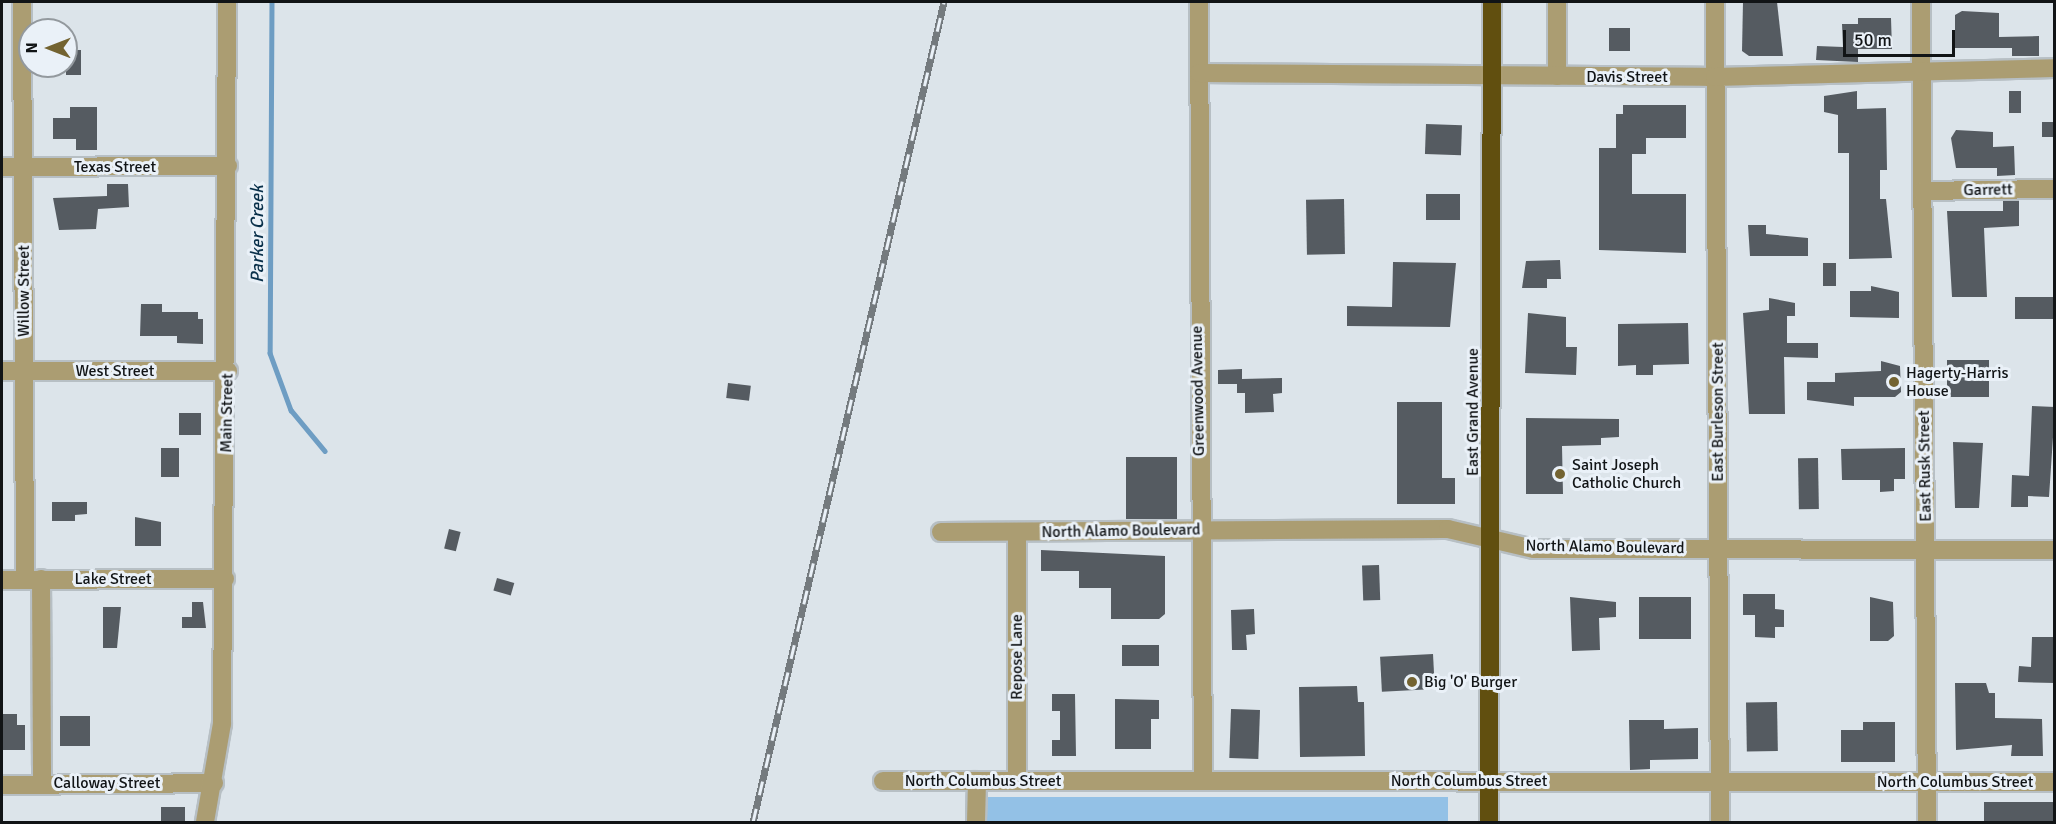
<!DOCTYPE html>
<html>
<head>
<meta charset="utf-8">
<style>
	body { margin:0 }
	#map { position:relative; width:2056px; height:824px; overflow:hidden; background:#dce4ea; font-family:Signika,sans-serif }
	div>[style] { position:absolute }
	.green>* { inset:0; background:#93c1e6; transform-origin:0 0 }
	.stream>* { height:4.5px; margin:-2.25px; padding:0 2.25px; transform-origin:2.25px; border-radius:2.25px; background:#6e9dc3 }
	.building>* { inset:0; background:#555b61; transform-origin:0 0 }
	.roads { filter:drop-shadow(2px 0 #b7bfc4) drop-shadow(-2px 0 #b7bfc4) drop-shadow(0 2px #b7bfc4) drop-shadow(0 -2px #b7bfc4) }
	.minor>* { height:18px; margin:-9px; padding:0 9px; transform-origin:9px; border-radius:9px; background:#ab9d72 }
	.highway>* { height:18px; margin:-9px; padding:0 9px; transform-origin:9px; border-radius:9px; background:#614f0f }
	.rail>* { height:7px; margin-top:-3.5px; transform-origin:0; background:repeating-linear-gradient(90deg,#eaf1f8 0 14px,#747a7e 0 28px); box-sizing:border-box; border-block:2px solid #747a7e }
	.dots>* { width:16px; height:16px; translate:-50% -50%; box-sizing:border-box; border:3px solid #eaf1f8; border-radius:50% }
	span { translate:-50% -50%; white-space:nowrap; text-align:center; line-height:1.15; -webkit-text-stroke:6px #eaf1f8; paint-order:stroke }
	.street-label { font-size:16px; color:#111416 }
	.poi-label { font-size:16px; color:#111416 }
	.left { translate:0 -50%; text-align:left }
	.water-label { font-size:18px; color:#09304a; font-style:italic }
	.frame { position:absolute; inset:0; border:3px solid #111416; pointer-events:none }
	.north { position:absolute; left:18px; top:18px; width:60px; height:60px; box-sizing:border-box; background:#eaf1f8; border:2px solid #93999e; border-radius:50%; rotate:270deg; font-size:16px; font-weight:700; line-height:24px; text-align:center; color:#111416 }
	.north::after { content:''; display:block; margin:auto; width:21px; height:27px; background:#736331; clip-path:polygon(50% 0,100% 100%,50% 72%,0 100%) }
	.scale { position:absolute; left:1843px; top:30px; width:112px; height:27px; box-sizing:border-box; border:3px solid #111416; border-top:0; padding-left:8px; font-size:18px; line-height:21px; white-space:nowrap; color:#111416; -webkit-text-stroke:4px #eaf1f8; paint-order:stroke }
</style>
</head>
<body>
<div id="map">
	<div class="green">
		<i style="left:987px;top:797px;width:461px;height:25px"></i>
	</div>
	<div class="stream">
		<i style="left:272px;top:2px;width:351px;rotate:90.3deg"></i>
		<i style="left:270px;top:353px;width:61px;rotate:69.8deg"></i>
		<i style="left:291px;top:410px;width:53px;rotate:50.3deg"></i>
	</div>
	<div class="building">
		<i style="clip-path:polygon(1743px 2px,1777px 2px,1783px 56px,1749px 56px,1742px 51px)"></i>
		<i style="clip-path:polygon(1962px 11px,1999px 13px,1999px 37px,2039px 36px,2039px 56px,2012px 56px,2012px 48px,1955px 48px,1955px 15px)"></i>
		<i style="clip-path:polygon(1858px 18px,1891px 18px,1892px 49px,1858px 49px,1858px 62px,1816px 60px,1817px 46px,1843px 47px,1842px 24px,1858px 24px)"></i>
		<i style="left:1609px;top:28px;width:21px;height:23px"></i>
		<i style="left:81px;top:50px;width:25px;height:15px;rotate:90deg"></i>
		<i style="clip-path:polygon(1857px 91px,1857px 109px,1886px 108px,1887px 170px,1880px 170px,1880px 199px,1886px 199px,1892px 258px,1849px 259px,1849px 153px,1838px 153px,1838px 115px,1824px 112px,1824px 96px)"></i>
		<i style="left:2009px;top:91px;width:12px;height:22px"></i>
		<i style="clip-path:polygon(1623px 105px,1686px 105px,1686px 138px,1646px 138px,1646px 154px,1632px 154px,1632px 194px,1686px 194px,1686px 253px,1599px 250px,1599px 148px,1616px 148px,1616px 114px,1623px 114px)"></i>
		<i style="clip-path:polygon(70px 107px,97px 107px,97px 150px,76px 150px,76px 139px,53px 139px,53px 118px,70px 118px)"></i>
		<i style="left:2042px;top:122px;width:13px;height:15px"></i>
		<i style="left:1426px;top:124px;width:36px;height:30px;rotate:2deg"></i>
		<i style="clip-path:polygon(1956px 130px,1993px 132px,1993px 147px,2014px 146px,2015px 175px,1997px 176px,1997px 168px,1956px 168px,1951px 138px)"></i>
		<i style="clip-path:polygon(107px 184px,128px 184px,129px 207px,98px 209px,96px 229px,59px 230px,53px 198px,107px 196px)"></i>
		<i style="left:1426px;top:194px;width:34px;height:26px"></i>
		<i style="left:1344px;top:199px;width:55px;height:38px;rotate:89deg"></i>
		<i style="clip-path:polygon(2003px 201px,2019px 201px,2019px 226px,1984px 228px,1987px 297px,1952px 297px,1947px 211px,2003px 211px)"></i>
		<i style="clip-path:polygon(1748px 225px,1766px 225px,1766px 234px,1808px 238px,1808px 256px,1750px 256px)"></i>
		<i style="clip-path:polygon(1560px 260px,1561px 279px,1547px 279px,1547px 288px,1522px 288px,1526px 261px)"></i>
		<i style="clip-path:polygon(1393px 262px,1456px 263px,1450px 327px,1347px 326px,1347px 306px,1392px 307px)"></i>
		<i style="left:1823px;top:263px;width:13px;height:23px"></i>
		<i style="clip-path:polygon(1871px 286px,1899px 292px,1899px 318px,1850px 317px,1850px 291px,1871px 291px)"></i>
		<i style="left:2015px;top:297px;width:40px;height:22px"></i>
		<i style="clip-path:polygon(1769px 298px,1795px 303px,1795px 316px,1787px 316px,1787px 343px,1818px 343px,1818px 358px,1784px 357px,1785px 414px,1749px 414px,1743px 313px,1769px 310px)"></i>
		<i style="clip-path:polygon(141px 304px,162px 304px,162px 312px,198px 312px,198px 319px,203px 319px,203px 344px,177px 343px,177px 336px,140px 336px)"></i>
		<i style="clip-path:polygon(1528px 313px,1566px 317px,1566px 347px,1577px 347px,1576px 375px,1525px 373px)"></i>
		<i style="clip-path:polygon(1688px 323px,1689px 364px,1653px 365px,1653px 375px,1636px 375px,1636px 365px,1618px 366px,1618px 324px)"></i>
		<i style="left:1947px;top:360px;width:42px;height:37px"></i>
		<i style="clip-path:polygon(1881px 361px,1900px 366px,1901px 392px,1895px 397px,1854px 397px,1854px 406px,1807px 400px,1807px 382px,1835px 382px,1835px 373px,1881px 371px)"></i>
		<i style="clip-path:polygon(1242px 369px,1242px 379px,1282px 378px,1282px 393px,1273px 394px,1274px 412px,1245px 413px,1245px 393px,1237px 393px,1237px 384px,1218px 384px,1218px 370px)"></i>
		<i style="left:728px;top:383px;width:23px;height:15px;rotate:7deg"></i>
		<i style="clip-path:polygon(1397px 402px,1442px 402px,1442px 478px,1455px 478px,1455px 504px,1397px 504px)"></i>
		<i style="clip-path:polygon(2032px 406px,2055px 407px,2049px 497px,2028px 496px,2028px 507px,2011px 507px,2012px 475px,2029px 476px)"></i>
		<i style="left:179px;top:413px;width:22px;height:22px"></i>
		<i style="clip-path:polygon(1526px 418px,1619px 419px,1619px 437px,1601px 438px,1601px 445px,1562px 446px,1563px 494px,1526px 494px)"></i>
		<i style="clip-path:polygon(1953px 442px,1983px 443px,1979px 508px,1955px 508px)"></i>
		<i style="left:161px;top:448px;width:18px;height:29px"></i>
		<i style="clip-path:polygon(1905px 448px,1905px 479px,1894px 479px,1894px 491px,1880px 492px,1880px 480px,1842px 480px,1841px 449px)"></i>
		<i style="left:1126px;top:457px;width:51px;height:62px"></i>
		<i style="left:1818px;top:458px;width:51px;height:20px;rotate:89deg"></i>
		<i style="clip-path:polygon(52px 502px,87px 502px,87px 514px,75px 515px,75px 521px,52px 521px)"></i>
		<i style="clip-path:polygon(135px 517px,161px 522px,161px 546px,135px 546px)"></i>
		<i style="left:449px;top:529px;width:12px;height:20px;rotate:14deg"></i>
		<i style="clip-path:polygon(1041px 550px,1165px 556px,1165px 614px,1159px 619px,1111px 619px,1111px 588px,1079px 588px,1079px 571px,1041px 571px)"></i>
		<i style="left:1379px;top:565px;width:35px;height:17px;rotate:88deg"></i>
		<i style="left:497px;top:578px;width:18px;height:13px;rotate:16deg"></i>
		<i style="clip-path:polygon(1743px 594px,1775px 594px,1775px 609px,1784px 610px,1784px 627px,1775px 627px,1775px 638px,1755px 637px,1755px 615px,1743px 615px)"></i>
		<i style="clip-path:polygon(1570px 597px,1616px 602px,1616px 617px,1599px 618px,1600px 650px,1572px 651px)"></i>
		<i style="left:1639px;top:597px;width:52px;height:42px"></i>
		<i style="clip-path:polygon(1870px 597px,1893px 602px,1894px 636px,1888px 641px,1870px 641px)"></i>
		<i style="clip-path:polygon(192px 602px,203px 602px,206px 628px,182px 628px,182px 617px,192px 617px)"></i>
		<i style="clip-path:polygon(103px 607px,121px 607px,117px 648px,103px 648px)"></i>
		<i style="clip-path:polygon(1254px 609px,1255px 634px,1246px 635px,1247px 650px,1232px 650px,1231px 610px)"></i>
		<i style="clip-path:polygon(2032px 637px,2055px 637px,2055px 683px,2018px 682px,2019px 666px,2031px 667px)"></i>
		<i style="left:1159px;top:645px;width:21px;height:37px;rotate:90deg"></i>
		<i style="left:1433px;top:654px;width:35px;height:53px;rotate:87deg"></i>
		<i style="clip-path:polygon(1955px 683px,1986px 683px,1989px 693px,1995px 693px,1995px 718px,2042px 719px,2043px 756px,2011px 756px,2012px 745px,1956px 750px)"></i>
		<i style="clip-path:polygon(1357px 686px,1358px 702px,1364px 702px,1365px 756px,1300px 757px,1299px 687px)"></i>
		<i style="clip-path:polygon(1052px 694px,1075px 694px,1076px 756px,1052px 756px,1052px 740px,1060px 740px,1060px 711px,1052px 711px)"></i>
		<i style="clip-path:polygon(1115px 699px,1159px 700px,1159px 719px,1151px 719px,1151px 749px,1115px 749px)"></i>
		<i style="left:1777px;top:702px;width:49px;height:31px;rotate:89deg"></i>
		<i style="left:1260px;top:710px;width:49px;height:29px;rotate:92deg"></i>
		<i style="clip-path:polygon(2px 714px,17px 714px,17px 725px,25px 725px,25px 750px,2px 750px)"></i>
		<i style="left:60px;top:716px;width:30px;height:30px"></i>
		<i style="clip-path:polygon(1629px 720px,1664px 720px,1664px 729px,1698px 728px,1698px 759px,1650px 760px,1650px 769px,1630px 770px)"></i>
		<i style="clip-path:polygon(1863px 722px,1895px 722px,1895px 762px,1841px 762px,1841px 730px,1863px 730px)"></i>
		<i style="left:1984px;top:802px;width:71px;height:20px"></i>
		<i style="left:161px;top:807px;width:24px;height:15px"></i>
	</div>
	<div class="roads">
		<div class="minor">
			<i style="left:22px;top:2px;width:578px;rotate:89.7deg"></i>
			<i style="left:1199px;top:2px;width:779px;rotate:89.71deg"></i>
			<i style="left:1557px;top:2px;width:74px;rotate:90deg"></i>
			<i style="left:1715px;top:2px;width:820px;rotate:89.65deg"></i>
			<i style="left:1921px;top:2px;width:820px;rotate:89.58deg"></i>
			<i style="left:1199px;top:73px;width:516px;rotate:0.44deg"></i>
			<i style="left:1715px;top:77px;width:339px;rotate:-1.5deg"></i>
			<i style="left:2px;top:167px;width:226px;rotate:-0.3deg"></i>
			<i style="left:1922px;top:191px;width:132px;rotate:-0.9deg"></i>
			<i style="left:2px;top:371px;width:226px"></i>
			<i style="left:941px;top:532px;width:507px;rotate:-0.34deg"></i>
			<i style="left:1448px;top:529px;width:88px;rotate:13.1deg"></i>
			<i style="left:1534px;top:549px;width:520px;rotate:0.11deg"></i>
			<i style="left:1017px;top:533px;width:248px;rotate:90deg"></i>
			<i style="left:41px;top:579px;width:204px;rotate:89.7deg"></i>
			<i style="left:2px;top:580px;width:223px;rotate:-0.3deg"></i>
			<i style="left:883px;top:781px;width:1171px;rotate:0.05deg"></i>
			<i style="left:2px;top:785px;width:212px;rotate:-0.5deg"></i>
			<i style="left:205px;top:822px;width:99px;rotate:-80.2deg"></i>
			<i style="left:222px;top:724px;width:722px;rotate:-89.6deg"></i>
			<i style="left:976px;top:822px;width:41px;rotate:-88.6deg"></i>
		</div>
		<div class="highway">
			<i style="left:1489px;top:822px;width:820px;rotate:-89.79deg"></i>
		</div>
	</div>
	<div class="rail">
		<i style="left:753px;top:822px;width:842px;rotate:-76.89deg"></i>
	</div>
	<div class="dots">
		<i style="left:1894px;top:382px;background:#736331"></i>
		<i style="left:1560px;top:474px;background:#736331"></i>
		<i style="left:1412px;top:682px;background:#736331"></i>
	</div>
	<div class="street-label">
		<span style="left:1627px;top:77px">Davis Street</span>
		<span style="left:115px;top:167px">Texas Street</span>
		<span style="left:1988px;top:190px;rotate:-1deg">Garrett</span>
		<span style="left:24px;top:291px;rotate:-90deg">Willow Street</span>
		<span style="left:115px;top:371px">West Street</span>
		<span style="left:1198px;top:391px;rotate:-91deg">Greenwood Avenue</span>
		<span style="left:1473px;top:412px;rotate:-90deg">East Grand Avenue</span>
		<span style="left:1718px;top:412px;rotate:-90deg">East Burleson Street</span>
		<span style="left:227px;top:413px;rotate:-89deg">Main Street</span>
		<span style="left:1925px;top:466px;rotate:-91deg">East Rusk Street</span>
		<span style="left:1121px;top:531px;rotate:-1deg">North Alamo Boulevard</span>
		<span style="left:1605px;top:547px;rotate:1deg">North Alamo Boulevard</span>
		<span style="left:113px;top:579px">Lake Street</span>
		<span style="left:1017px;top:657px;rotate:-90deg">Repose Lane</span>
		<span style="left:983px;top:781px">North Columbus Street</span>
		<span style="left:1469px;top:781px">North Columbus Street</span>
		<span style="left:1955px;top:782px">North Columbus Street</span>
		<span style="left:107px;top:783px">Calloway Street</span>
	</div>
	<div class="poi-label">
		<span class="left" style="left:1906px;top:382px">Hagerty-Harris<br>House</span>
		<span class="left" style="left:1572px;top:474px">Saint Joseph<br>Catholic Church</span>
		<span class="left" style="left:1424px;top:682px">Big 'O' Burger</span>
	</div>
	<div class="water-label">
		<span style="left:257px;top:234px;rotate:-90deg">Parker Creek</span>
	</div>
	<div class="frame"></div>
	<div class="north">N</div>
	<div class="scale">50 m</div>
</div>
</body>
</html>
